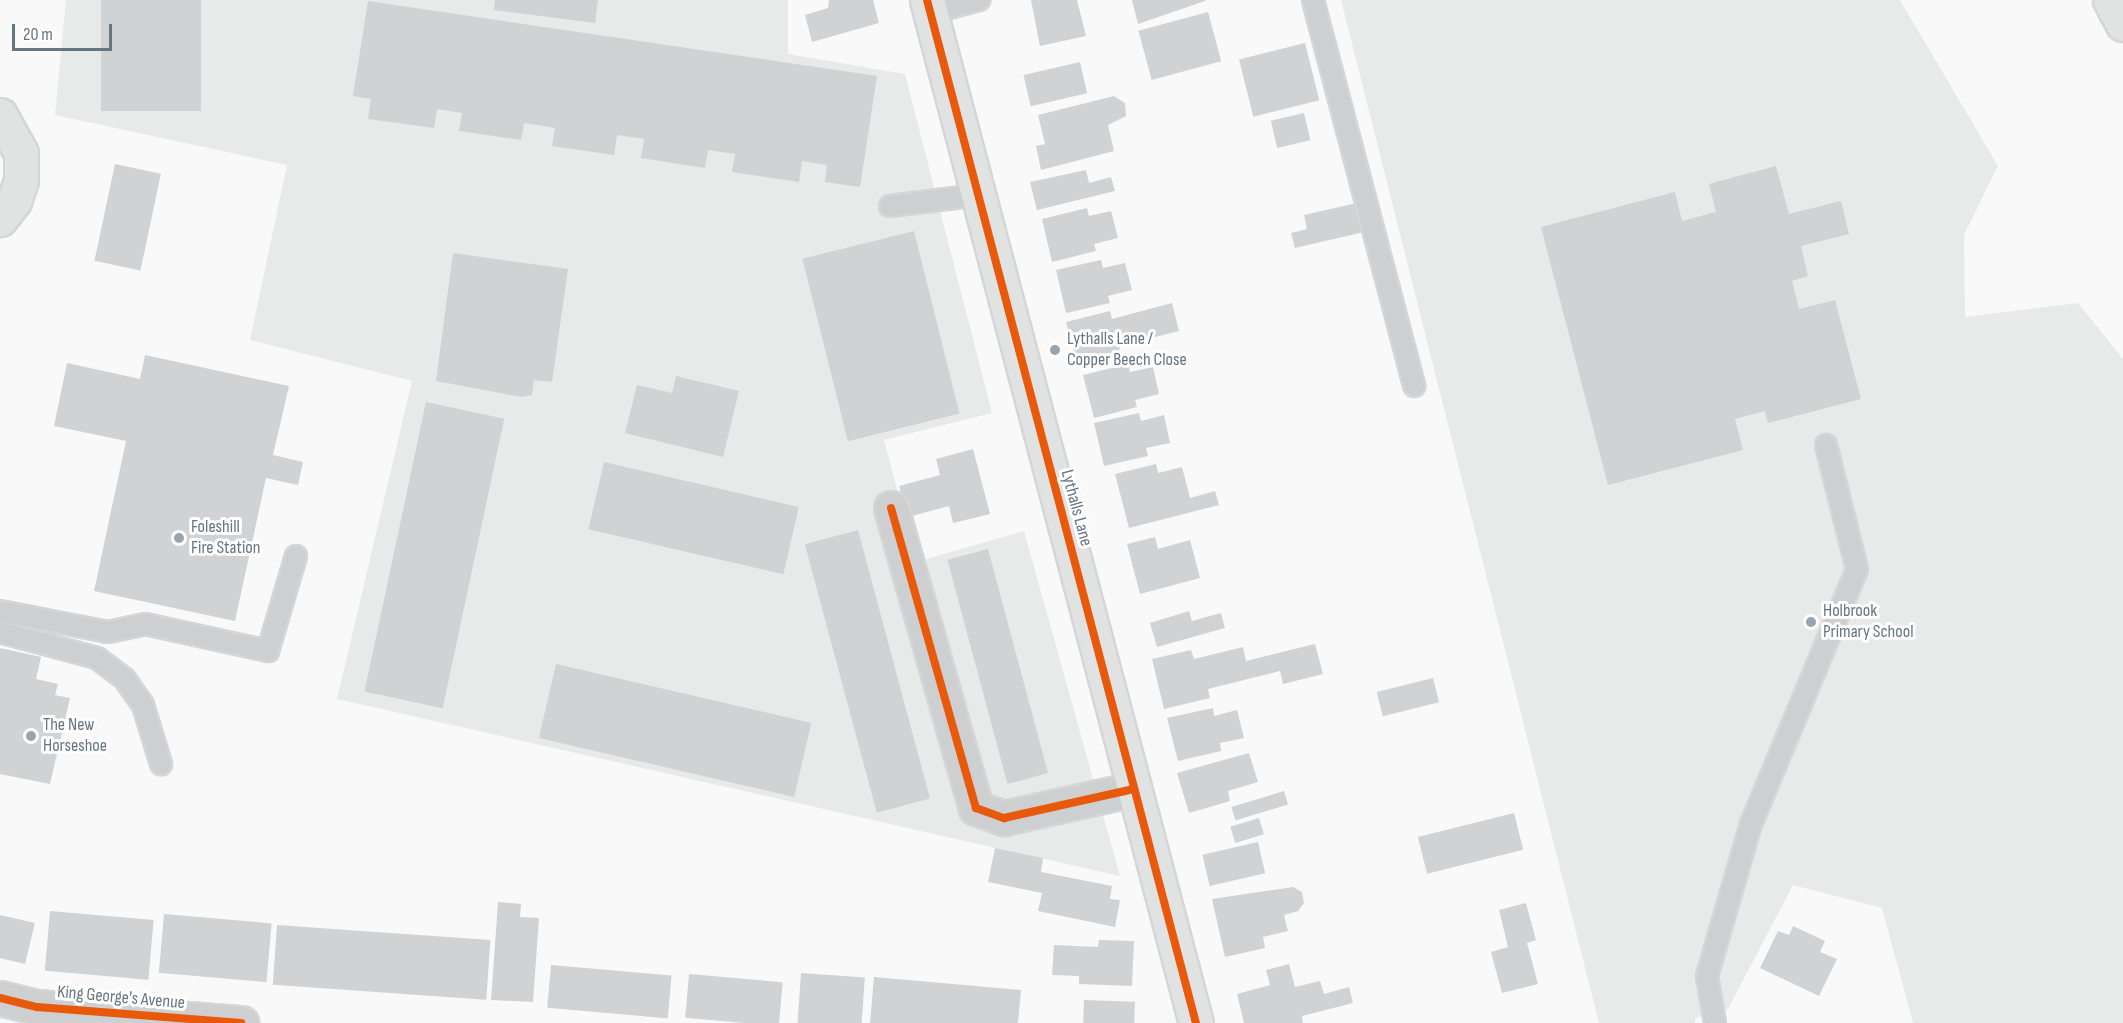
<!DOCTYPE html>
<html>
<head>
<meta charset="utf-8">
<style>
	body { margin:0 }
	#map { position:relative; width:2123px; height:1023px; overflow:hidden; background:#f9f9f9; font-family:"Sofia Sans Condensed",sans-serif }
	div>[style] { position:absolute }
	.built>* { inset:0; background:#e8e9e9 }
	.building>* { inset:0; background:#d0d2d3; transform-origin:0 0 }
	.roads { filter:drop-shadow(2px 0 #d5d6d7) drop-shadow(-2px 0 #d5d6d7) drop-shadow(0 2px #d5d6d7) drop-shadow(0 -2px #d5d6d7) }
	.lane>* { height:20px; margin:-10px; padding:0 10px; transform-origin:10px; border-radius:10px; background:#cecfd0 }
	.street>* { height:33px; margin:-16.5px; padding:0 16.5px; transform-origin:16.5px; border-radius:16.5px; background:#cecfd0 }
	.secondary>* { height:33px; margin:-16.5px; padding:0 16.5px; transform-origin:16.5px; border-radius:16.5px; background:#e1e2e2 }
	.highway>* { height:33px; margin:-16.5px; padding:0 16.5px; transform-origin:16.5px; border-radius:16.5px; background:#e1e2e2 }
	.cycleway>* { height:8px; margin:-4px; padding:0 4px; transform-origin:4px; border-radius:4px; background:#e8590c }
	.dots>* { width:16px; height:16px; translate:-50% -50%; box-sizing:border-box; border:3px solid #fff; border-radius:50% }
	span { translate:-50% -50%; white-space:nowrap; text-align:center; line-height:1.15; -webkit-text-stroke:6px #fff; paint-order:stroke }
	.poi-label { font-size:18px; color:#657683 }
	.left { translate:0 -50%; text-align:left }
	.street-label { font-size:18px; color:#657683 }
	.scale { position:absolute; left:12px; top:24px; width:100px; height:27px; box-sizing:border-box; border:3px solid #657683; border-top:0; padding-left:8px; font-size:18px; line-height:21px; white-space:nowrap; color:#657683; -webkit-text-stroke:4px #fff; paint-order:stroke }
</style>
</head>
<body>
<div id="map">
	<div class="built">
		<i style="clip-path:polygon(66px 0,788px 0,788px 54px,905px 74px,992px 413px,884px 440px,916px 562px,1024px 531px,1120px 876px,337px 699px,412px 381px,250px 340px,287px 165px,55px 115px)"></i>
		<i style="clip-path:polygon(1341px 0,1900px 0,1998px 166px,1964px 235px,1965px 317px,2078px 303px,2123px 359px,2123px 1023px,1913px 1023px,1882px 908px,1793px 885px,1728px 1009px,1695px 1018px,1695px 1023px,1599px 1023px)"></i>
	</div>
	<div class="building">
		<i style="left:101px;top:0;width:100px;height:111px"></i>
		<i style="clip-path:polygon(495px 0,598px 0,595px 23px,494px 10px)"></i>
		<i style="clip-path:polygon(873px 0,879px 23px,812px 42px,805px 15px,828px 8px,829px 0)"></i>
		<i style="clip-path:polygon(1031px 0,1077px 0,1086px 36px,1040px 46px)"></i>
		<i style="clip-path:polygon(1132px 0,1205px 0,1205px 1px,1138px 24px)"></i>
		<i style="clip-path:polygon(368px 1px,877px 76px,860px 187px,825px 182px,827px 165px,802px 161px,799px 182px,732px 172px,735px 154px,708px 150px,705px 168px,641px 158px,644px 139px,617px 135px,614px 155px,552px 146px,555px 128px,524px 123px,521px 140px,459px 131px,462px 113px,437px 109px,434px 128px,368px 119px,371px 99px,353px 96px)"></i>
		<i style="left:1208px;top:12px;width:51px;height:72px;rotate:75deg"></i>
		<i style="left:1305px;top:43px;width:59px;height:68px;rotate:76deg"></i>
		<i style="left:1080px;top:62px;width:32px;height:58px;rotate:77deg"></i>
		<i style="clip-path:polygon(1114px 96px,1125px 103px,1126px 116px,1108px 125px,1114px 151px,1041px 170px,1036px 146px,1045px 144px,1038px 115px)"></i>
		<i style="left:1304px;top:113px;width:28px;height:34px;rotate:77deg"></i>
		<i style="left:115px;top:164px;width:47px;height:99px;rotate:12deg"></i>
		<i style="clip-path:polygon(1776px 166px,1789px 214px,1841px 201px,1849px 234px,1801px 246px,1808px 276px,1792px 281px,1799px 309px,1835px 300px,1861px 399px,1768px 423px,1765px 411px,1735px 419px,1743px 450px,1608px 485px,1541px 227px,1675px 192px,1682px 221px,1716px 212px,1709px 184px)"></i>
		<i style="clip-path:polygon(1086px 170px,1089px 183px,1111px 177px,1115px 191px,1037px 210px,1030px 182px)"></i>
		<i style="clip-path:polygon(1357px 203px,1364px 232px,1295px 248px,1291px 233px,1307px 229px,1304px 215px)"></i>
		<i style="clip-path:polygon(1087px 208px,1089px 216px,1111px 211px,1118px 238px,1094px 244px,1096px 251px,1052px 262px,1042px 219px)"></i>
		<i style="left:914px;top:231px;width:188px;height:115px;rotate:76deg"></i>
		<i style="clip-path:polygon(453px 253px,568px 269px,552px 382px,534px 380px,532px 395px,522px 397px,436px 381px)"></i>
		<i style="clip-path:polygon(1101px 260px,1103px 268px,1125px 263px,1132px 290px,1108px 296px,1110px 303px,1066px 313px,1056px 270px)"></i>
		<i style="clip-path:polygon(1172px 303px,1179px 331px,1119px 346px,1121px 354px,1077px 365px,1066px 322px,1110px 311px,1112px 319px)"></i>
		<i style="clip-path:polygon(145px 355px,289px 386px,273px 455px,303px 462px,298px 485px,266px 478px,235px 621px,94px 591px,126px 441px,54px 426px,67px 363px,140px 379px)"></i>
		<i style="clip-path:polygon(1128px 364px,1130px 372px,1153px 367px,1159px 394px,1135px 400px,1137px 407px,1094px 418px,1083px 375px)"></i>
		<i style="clip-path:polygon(676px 376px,739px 391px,723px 457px,625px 433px,637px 385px,672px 393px)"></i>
		<i style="left:426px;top:402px;width:80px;height:296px;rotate:12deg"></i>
		<i style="clip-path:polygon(1139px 413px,1141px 421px,1164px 415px,1170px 443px,1146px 448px,1148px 456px,1104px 466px,1094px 423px)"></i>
		<i style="clip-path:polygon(973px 449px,990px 514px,953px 523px,949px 506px,908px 517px,899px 486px,940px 475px,936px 459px)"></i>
		<i style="left:604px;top:462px;width:200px;height:69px;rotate:13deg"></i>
		<i style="clip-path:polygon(1156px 464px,1158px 473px,1182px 467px,1190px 498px,1215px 491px,1219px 505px,1129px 528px,1115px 474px)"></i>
		<i style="left:858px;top:530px;width:278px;height:55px;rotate:75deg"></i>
		<i style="clip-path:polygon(1155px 537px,1158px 549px,1190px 540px,1200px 578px,1140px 594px,1127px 544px)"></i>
		<i style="left:988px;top:549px;width:232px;height:42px;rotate:75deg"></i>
		<i style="clip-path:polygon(1189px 611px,1192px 621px,1221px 613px,1225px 628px,1157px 647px,1150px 623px)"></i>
		<i style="clip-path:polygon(1315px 644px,1323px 674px,1283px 684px,1280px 671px,1208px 689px,1210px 698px,1164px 709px,1152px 659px,1191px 650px,1194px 659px,1243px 647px,1246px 661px)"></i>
		<i style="clip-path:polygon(0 648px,41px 657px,36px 679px,58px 684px,55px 695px,70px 698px,50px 784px,0 774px)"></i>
		<i style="left:556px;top:664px;width:262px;height:76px;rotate:13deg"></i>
		<i style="left:1433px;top:678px;width:25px;height:58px;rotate:76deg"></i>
		<i style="clip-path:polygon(1213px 708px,1214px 716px,1237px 710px,1244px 738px,1220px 743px,1221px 751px,1178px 761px,1167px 718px)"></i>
		<i style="clip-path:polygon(1249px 753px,1258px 782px,1228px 791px,1230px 801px,1189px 813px,1177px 773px)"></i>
		<i style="left:1284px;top:791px;width:14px;height:55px;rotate:73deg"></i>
		<i style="left:1514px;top:813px;width:38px;height:99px;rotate:76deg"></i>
		<i style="left:1259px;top:818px;width:17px;height:30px;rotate:73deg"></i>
		<i style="left:1258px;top:842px;width:32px;height:57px;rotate:77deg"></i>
		<i style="clip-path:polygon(995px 848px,1043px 858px,1041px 872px,1112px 886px,1110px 899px,1120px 900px,1115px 927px,1038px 911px,1042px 893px,988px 882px)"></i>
		<i style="clip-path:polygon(1293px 887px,1302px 892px,1304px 903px,1298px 911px,1284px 915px,1288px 931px,1263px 937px,1265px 948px,1225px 957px,1212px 899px)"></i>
		<i style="clip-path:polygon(498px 902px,521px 904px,520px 917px,539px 918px,533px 1002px,491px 1000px)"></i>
		<i style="clip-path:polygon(1526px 903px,1536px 940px,1527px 943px,1538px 984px,1502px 993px,1491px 952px,1508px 947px,1499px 910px)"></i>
		<i style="left:50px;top:911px;width:104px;height:60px;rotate:5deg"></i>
		<i style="left:164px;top:914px;width:108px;height:59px;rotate:5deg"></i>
		<i style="clip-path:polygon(0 915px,35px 923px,25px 964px,0 958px)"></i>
		<i style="left:277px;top:925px;width:214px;height:60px;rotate:4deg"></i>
		<i style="clip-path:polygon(1793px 926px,1825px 941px,1820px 952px,1837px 959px,1819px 996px,1760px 968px,1778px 931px,1789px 935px)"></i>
		<i style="clip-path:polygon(1099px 940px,1134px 941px,1132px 986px,1079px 984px,1079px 976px,1052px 975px,1054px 945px,1098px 947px)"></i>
		<i style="clip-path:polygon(1289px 964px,1295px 987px,1320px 981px,1324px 994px,1349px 987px,1353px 1003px,1302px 1016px,1303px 1023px,1244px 1023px,1237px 994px,1270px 985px,1266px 970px)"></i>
		<i style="left:551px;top:965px;width:121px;height:43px;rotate:5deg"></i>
		<i style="left:801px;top:973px;width:64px;height:50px;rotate:4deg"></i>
		<i style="left:689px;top:974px;width:94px;height:44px;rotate:5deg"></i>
		<i style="clip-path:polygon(874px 977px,1021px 990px,1018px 1023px,870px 1023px)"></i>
		<i style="left:1084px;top:1000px;width:51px;height:23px;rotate:2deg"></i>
	</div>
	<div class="roads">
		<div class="lane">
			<i style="left:1313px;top:0;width:399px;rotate:75.3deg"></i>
			<i style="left:930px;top:13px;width:51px;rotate:-14.9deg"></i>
			<i style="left:890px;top:206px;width:89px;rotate:-7.1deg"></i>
			<i style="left:0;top:611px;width:110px;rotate:11deg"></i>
			<i style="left:108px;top:632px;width:38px;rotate:-12deg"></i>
			<i style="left:145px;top:624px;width:126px;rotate:12.4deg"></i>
			<i style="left:268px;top:651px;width:99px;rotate:-73.6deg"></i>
			<i style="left:0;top:632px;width:100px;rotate:15deg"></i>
			<i style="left:97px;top:658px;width:34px;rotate:37deg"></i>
			<i style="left:124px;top:678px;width:33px;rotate:55deg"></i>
			<i style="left:143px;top:705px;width:62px;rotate:73deg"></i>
			<i style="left:1715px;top:1023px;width:48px;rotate:-99.7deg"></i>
			<i style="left:1707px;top:976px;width:158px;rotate:-73.9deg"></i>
			<i style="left:1751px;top:824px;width:276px;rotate:-67.4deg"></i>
			<i style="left:1857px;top:569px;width:128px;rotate:-104deg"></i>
		</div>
		<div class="street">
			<i style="left:891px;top:508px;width:312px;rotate:74.2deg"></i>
			<i style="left:976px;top:808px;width:30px;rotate:20deg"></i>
			<i style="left:1004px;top:818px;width:133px;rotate:-12.6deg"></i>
			<i style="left:0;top:998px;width:38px;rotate:14deg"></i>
			<i style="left:37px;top:1007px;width:205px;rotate:4.5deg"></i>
		</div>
		<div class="secondary">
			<i style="left:927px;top:0;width:1058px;rotate:75.27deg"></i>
			<i style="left:0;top:115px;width:43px;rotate:61.1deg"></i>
			<i style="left:21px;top:153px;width:27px;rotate:90deg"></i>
			<i style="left:21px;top:180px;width:22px;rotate:108deg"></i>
			<i style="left:14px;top:201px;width:23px;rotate:128deg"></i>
		</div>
		<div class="highway">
			<i style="left:2110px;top:0;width:27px;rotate:62deg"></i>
		</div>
	</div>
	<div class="cycleway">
		<i style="left:927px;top:0;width:1058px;rotate:75.27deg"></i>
		<i style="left:891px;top:508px;width:312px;rotate:74.2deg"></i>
		<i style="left:976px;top:808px;width:30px;rotate:20deg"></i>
		<i style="left:1004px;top:818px;width:133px;rotate:-12.6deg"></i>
		<i style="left:0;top:998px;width:38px;rotate:14deg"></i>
		<i style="left:37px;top:1007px;width:205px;rotate:4.5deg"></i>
	</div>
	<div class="dots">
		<i style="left:1055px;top:350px;background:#99a4ac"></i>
		<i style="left:179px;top:538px;background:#99a4ac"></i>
		<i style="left:1811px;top:622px;background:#99a4ac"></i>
		<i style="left:31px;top:736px;background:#99a4ac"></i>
	</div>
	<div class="poi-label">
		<span class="left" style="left:1067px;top:350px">Lythalls Lane /<br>Copper Beech Close</span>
		<span class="left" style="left:191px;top:538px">Foleshill<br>Fire Station</span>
		<span class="left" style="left:1823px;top:622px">Holbrook<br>Primary School</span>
		<span class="left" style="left:43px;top:736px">The New<br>Horseshoe</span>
	</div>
	<div class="street-label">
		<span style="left:1076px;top:508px;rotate:75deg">Lythalls Lane</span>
		<span style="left:121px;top:998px;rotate:5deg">King George's Avenue</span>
	</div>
	<div class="scale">20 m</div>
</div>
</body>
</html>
